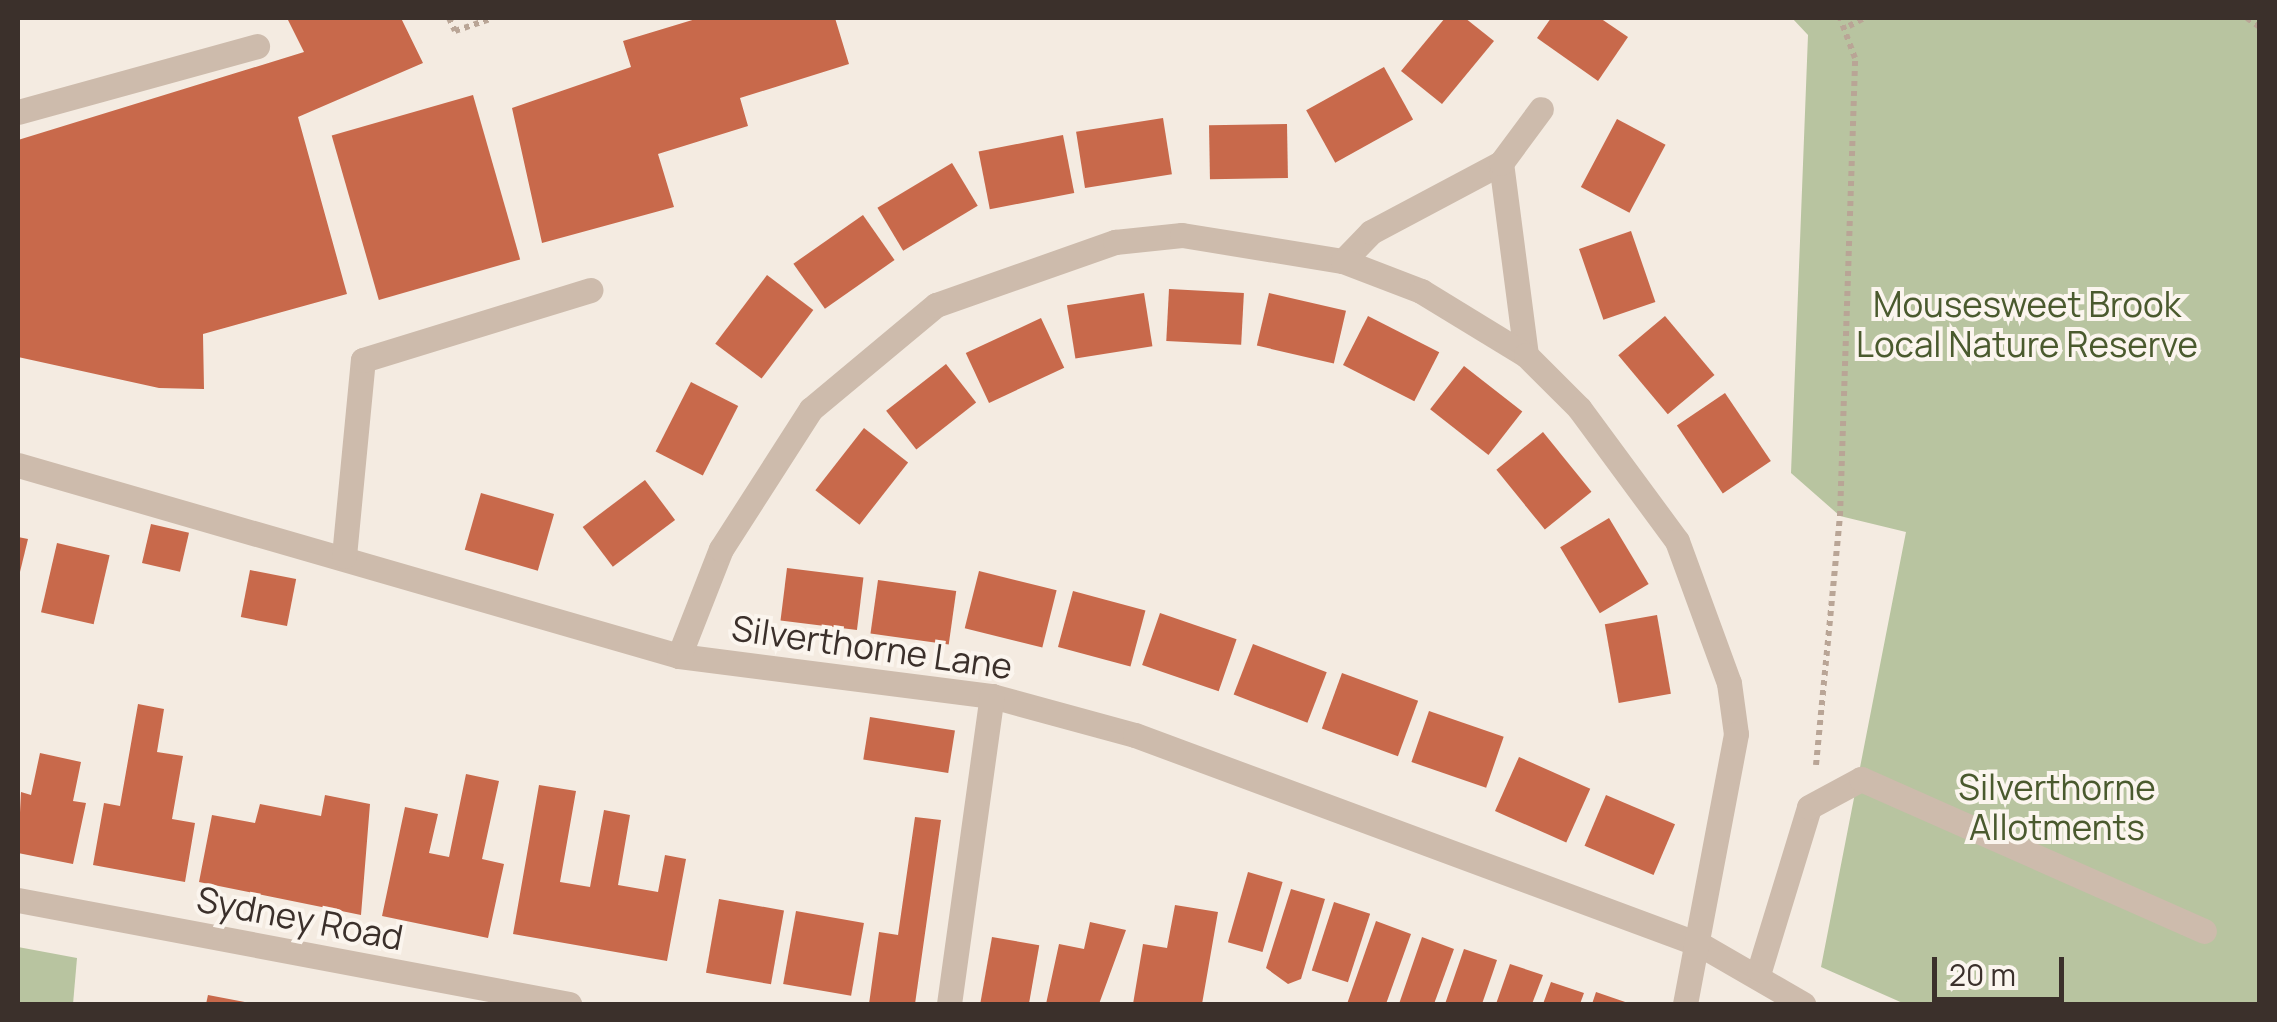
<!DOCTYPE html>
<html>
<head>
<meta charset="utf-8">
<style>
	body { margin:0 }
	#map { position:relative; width:2277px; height:1022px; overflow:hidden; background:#f4ebe1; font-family:Manrope,sans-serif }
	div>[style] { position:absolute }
	.green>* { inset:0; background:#b8c4a0 }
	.building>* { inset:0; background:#c8694b; transform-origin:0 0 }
	.path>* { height:6px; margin-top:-3px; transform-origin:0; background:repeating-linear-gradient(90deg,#b9a596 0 5px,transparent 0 10px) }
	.minor>* { height:25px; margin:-12.5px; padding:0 12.5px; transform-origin:12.5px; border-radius:12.5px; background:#cdbbac }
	span { translate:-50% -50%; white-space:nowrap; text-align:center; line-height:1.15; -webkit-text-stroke:8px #fbf5ee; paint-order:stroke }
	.park-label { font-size:35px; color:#4a5a2e }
	.street-label { font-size:35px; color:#3b302b }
	.frame { position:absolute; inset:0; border:20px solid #3b302b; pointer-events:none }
	.scale { position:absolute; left:1932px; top:957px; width:132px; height:45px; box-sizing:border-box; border:5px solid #3b302b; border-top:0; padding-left:12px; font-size:30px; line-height:35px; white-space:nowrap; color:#3b302b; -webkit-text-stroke:8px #fbf5ee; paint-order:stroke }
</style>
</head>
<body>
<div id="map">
	<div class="green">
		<i style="clip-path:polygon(1792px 18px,2259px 18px,2259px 1004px,1905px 1004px,1821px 967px,1906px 532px,1840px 516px,1791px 473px,1808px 35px)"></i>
		<i style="clip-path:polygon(18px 947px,77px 958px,73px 1004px,18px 1004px)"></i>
	</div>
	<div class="building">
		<i style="clip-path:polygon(287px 18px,401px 18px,423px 63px,298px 117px,347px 294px,203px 334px,204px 389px,159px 388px,18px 357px,18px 140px,304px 52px)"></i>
		<i style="clip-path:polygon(699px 18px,835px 18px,849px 64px,740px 98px,748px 126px,658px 154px,674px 207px,542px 243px,512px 108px,631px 67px,623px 41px)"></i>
		<i style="clip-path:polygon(1445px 18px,1465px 18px,1494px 41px,1442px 104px,1401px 71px)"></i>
		<i style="clip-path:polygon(1551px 18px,1600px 18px,1628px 37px,1598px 81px,1537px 38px)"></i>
		<i style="left:1384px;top:67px;width:60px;height:89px;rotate:61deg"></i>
		<i style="left:473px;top:95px;width:171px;height:147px;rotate:74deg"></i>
		<i style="left:1163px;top:118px;width:57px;height:88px;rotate:81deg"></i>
		<i style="left:1617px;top:119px;width:55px;height:77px;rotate:28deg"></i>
		<i style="left:1287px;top:124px;width:54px;height:78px;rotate:89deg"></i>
		<i style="left:1063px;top:135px;width:59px;height:86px;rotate:79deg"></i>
		<i style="left:952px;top:163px;width:50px;height:87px;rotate:59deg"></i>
		<i style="left:863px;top:215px;width:55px;height:85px;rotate:55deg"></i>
		<i style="left:1631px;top:231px;width:75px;height:55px;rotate:71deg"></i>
		<i style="left:767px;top:275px;width:58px;height:86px;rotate:37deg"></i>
		<i style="left:1169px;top:289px;width:75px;height:52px;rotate:3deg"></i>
		<i style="left:1144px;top:293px;width:54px;height:78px;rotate:81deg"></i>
		<i style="left:1269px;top:293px;width:79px;height:54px;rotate:13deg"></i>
		<i style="left:1368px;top:316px;width:80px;height:55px;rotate:27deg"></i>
		<i style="left:1665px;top:316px;width:77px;height:61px;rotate:50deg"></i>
		<i style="left:1041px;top:318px;width:55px;height:83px;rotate:65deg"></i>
		<i style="left:946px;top:364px;width:49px;height:76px;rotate:52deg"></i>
		<i style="left:1464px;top:366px;width:74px;height:55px;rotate:38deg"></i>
		<i style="left:691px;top:382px;width:53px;height:78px;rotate:27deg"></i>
		<i style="left:1725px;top:393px;width:82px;height:58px;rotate:56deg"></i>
		<i style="left:864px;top:428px;width:56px;height:79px;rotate:38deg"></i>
		<i style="left:1543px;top:432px;width:77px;height:60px;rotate:51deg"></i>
		<i style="left:645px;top:480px;width:50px;height:78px;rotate:53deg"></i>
		<i style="left:481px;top:493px;width:76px;height:59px;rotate:16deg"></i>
		<i style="left:1609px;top:518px;width:77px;height:57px;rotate:59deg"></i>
		<i style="left:151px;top:524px;width:39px;height:40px;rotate:13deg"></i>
		<i style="clip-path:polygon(18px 537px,28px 539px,19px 576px,18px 576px)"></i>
		<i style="left:57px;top:543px;width:54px;height:71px;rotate:13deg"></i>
		<i style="left:787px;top:568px;width:77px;height:53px;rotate:7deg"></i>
		<i style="left:250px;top:570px;width:47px;height:48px;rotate:11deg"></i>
		<i style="left:979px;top:571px;width:80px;height:59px;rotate:14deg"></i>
		<i style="left:878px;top:580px;width:79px;height:54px;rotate:8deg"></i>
		<i style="left:1073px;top:591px;width:75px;height:58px;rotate:15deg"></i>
		<i style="left:1160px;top:613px;width:81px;height:55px;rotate:19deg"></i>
		<i style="left:1657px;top:615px;width:80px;height:53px;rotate:80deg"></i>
		<i style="left:1253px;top:644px;width:79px;height:54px;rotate:21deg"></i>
		<i style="left:1342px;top:673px;width:81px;height:59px;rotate:20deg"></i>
		<i style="clip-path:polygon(138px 704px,164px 709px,157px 752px,183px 756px,172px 819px,195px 823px,185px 882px,93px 865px,104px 803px,120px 806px)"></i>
		<i style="left:1429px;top:711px;width:79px;height:54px;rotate:19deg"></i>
		<i style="left:870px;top:717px;width:86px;height:43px;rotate:9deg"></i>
		<i style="clip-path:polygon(40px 753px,81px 762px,73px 801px,86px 803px,73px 864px,18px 853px,21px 792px,31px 795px)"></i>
		<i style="left:1519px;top:757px;width:78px;height:59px;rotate:24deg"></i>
		<i style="clip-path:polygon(466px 774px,499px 781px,482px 859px,504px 864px,488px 938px,382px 916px,405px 807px,438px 814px,429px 853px,449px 857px)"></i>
		<i style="clip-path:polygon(539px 785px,576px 791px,560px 882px,590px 887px,604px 810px,630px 815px,618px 885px,658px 892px,665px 855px,686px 859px,667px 961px,513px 934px)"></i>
		<i style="clip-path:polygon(325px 795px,370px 804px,361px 915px,199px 882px,212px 815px,255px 823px,260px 804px,321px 816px)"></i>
		<i style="left:1606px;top:795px;width:75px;height:55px;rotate:23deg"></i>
		<i style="clip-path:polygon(915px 817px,941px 820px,915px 1004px,869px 1004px,879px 932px,898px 935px)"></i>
		<i style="left:1248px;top:872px;width:36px;height:73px;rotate:16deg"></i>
		<i style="clip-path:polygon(1291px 889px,1325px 899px,1301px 979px,1288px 984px,1266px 968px)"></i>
		<i style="left:719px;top:899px;width:66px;height:75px;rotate:10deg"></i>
		<i style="left:1334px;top:902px;width:38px;height:72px;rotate:18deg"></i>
		<i style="clip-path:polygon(1175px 905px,1218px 912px,1202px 1004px,1133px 1004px,1143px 944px,1167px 948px)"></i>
		<i style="left:796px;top:911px;width:69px;height:74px;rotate:10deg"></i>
		<i style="clip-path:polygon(1376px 921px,1411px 934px,1386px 1004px,1347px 1004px)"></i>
		<i style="clip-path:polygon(1090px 922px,1126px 930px,1099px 1004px,1046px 1004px,1059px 944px,1084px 949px)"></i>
		<i style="left:992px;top:937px;width:48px;height:68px;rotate:10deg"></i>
		<i style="clip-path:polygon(1422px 937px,1454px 949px,1434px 1004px,1399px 1004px)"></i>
		<i style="clip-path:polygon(1464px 949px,1497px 960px,1494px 969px,1482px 1004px,1445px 1004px)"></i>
		<i style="clip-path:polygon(1510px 964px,1543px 975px,1532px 1004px,1496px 1004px)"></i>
		<i style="clip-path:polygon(1551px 982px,1584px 993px,1580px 1004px,1543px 1004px)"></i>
		<i style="clip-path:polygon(1596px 992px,1631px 1004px,1592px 1004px)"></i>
		<i style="clip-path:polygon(208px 995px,250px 1003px,250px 1004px,206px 1004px)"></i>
	</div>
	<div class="path">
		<i style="left:449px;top:18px;width:14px;rotate:65deg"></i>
		<i style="left:455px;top:31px;width:39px;rotate:-19deg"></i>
		<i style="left:2247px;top:18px;width:16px;rotate:35deg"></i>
		<i style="left:1849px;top:26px;width:17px;rotate:-28deg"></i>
		<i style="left:1816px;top:765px;width:250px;rotate:-84.5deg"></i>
		<i style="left:1840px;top:516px;width:458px;rotate:-88.1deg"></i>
		<i style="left:1855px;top:58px;width:43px;rotate:-110.6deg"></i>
	</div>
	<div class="minor">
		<i style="left:18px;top:112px;width:248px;rotate:-15.4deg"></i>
		<i style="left:1343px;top:261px;width:40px;rotate:-46deg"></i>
		<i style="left:1371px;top:232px;width:147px;rotate:-28deg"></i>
		<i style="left:1526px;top:355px;width:194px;rotate:-97.4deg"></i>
		<i style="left:1501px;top:163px;width:67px;rotate:-53.5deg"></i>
		<i style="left:18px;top:465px;width:688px;rotate:16.12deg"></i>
		<i style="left:679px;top:656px;width:316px;rotate:7.3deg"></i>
		<i style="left:992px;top:696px;width:148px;rotate:15.3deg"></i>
		<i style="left:1135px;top:735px;width:604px;rotate:20.36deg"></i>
		<i style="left:1701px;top:945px;width:118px;rotate:30deg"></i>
		<i style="left:344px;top:556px;width:197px;rotate:-84.5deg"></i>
		<i style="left:363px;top:360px;width:238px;rotate:-17.1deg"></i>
		<i style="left:679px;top:656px;width:115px;rotate:-68.6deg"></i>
		<i style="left:721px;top:549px;width:166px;rotate:-57.3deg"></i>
		<i style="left:811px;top:409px;width:163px;rotate:-39.8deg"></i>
		<i style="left:936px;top:305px;width:190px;rotate:-19.4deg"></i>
		<i style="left:1115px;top:242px;width:67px;rotate:-6deg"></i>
		<i style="left:1182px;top:235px;width:163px;rotate:9.2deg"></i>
		<i style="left:1343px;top:261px;width:84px;rotate:21deg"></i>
		<i style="left:1421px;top:291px;width:123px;rotate:31.4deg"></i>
		<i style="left:1526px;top:355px;width:75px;rotate:45deg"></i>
		<i style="left:1579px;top:408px;width:165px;rotate:53.6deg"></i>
		<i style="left:1677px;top:541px;width:151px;rotate:69.9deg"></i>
		<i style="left:1729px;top:683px;width:51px;rotate:82.2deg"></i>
		<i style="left:1736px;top:734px;width:275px;rotate:100.7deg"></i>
		<i style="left:18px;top:900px;width:561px;rotate:10.69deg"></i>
		<i style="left:1759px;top:971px;width:171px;rotate:-73deg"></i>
		<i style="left:1809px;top:807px;width:59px;rotate:-28.3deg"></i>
		<i style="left:1861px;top:779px;width:375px;rotate:23.9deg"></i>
		<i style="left:949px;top:1004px;width:311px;rotate:-82.1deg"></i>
	</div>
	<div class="park-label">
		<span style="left:2027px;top:324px">Mousesweet Brook<br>Local Nature Reserve</span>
		<span style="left:2057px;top:807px">Silverthorne<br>Allotments</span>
	</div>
	<div class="street-label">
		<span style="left:872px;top:647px;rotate:8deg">Silverthorne Lane</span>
		<span style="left:300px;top:918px;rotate:11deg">Sydney Road</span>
	</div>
	<div class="frame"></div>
	<div class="scale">20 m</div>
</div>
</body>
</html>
